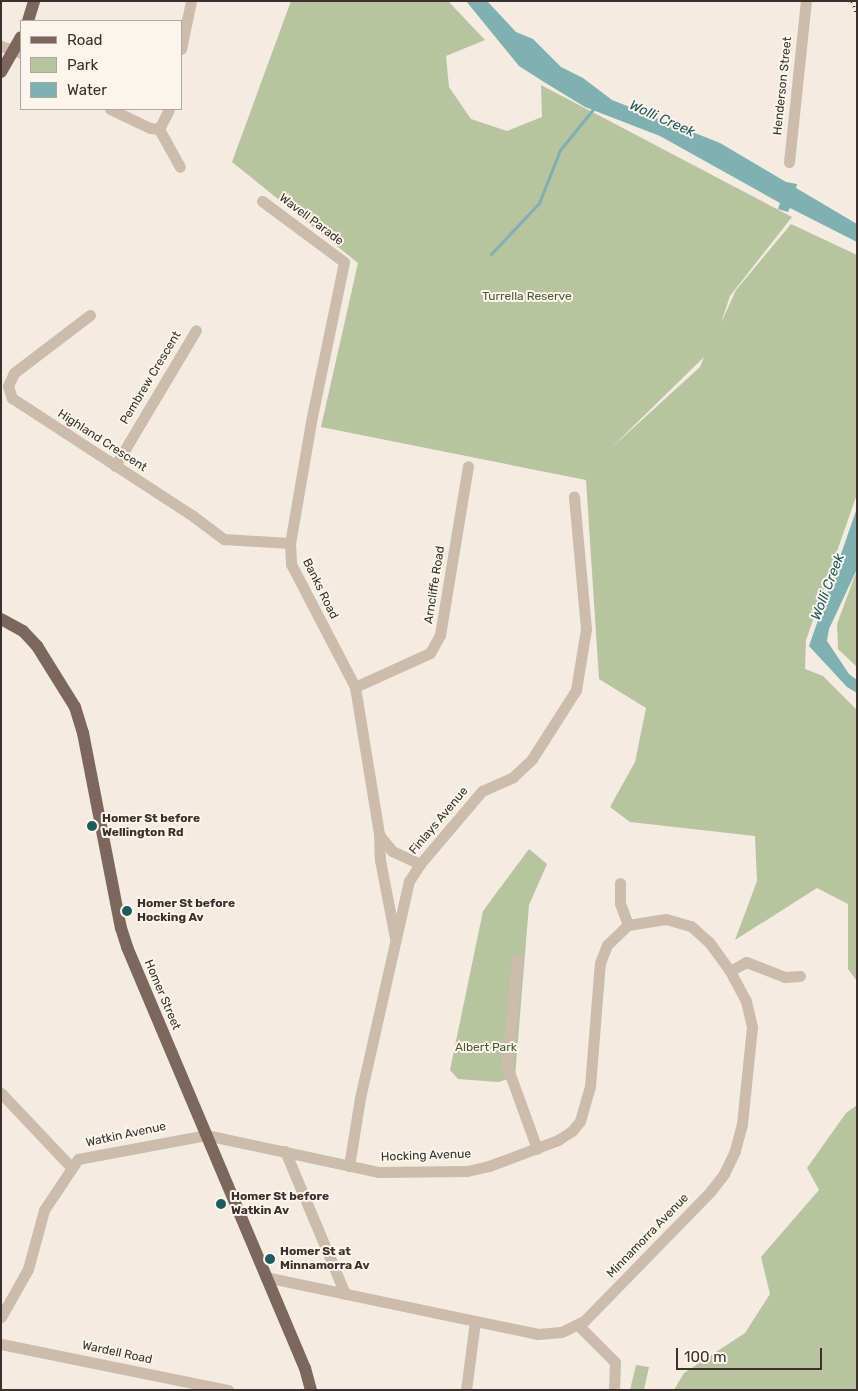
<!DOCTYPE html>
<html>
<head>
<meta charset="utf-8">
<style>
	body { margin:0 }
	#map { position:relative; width:858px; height:1391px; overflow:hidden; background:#f4ebe1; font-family:Rubik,sans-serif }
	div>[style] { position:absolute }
	.green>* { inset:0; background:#b8c4a0 }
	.water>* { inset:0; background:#7fb0b2 }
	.stream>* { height:3px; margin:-1.5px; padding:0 1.5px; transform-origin:1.5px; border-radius:1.5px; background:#7fb0b2 }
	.minor>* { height:11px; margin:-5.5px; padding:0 5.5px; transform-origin:5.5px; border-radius:5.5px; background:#cdbbac }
	.major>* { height:12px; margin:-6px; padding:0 6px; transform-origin:6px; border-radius:6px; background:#7d675c }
	.rail>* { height:3px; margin-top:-1.5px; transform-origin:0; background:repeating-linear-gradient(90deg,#3b302b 0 1px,transparent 0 5px) }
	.dots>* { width:14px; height:14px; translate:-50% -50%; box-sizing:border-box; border:2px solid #fbf5ee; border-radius:50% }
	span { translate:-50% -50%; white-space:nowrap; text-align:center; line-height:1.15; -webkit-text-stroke:4px #fbf5ee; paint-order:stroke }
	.street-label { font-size:12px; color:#3b302b }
	.park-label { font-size:12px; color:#4a5a2e }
	.poi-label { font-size:12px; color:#3b302b; font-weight:700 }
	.left { translate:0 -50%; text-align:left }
	.water-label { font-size:14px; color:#1f5a5e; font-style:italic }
	.frame { position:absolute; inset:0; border:2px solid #3b302b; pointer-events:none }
	.legend { position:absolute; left:20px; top:20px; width:162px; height:90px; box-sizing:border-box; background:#fbf5ee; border:1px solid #aea6a0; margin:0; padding:6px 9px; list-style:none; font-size:15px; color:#3b302b }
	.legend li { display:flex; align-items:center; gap:10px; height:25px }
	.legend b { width:25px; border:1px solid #aea6a0 }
	.scale { position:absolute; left:676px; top:1348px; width:146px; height:22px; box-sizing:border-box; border:2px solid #3b302b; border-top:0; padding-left:6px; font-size:15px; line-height:18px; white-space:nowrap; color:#3b302b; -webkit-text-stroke:4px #fbf5ee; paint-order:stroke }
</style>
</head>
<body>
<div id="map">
	<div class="green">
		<i style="clip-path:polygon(evenodd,291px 1px,448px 1px,485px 40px,446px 56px,449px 87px,471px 119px,507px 131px,542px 117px,541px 85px,792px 217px,730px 296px,721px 323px,736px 290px,791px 224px,857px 255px,857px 494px,806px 640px,805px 669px,823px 676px,857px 710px,857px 981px,848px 969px,848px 904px,817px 888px,735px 940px,757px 881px,755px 836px,630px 822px,610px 807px,635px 762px,646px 708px,599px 679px,586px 480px,321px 427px,358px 263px,232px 162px,291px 1px,704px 357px,700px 367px,610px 449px,704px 357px)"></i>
		<i style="clip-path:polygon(857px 570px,857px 667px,838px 649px,837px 624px)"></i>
		<i style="clip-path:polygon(529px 849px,547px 864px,529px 905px,515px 1077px,498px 1082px,458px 1079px,450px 1070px,483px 911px)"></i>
		<i style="clip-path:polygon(857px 1105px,857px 1390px,674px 1390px,684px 1373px,745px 1333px,770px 1294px,761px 1257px,819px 1190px,807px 1168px,846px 1113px)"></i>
		<i style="clip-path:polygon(636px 1365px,649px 1367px,644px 1390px,630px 1390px)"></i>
	</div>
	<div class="water">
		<i style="clip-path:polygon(466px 1px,487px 1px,516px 32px,533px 39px,561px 67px,583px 78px,612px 100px,720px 143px,786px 182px,797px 184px,796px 188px,857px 224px,857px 242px,790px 208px,788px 212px,778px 209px,780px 203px,660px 136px,585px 107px,544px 82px,519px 66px)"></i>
		<i style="clip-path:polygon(857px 508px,857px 569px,829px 629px,827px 641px,849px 674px,857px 680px,857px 693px,847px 687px,809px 646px)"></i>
	</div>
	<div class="stream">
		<i style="left:491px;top:254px;width:70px;rotate:-46.7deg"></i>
		<i style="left:539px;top:203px;width:57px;rotate:-68.4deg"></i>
		<i style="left:560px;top:150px;width:55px;rotate:-50.9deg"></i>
	</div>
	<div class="minor">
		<i style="left:1px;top:46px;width:21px;rotate:19deg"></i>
		<i style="left:181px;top:49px;width:49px;rotate:-78.2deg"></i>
		<i style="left:110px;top:109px;width:44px;rotate:25.4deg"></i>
		<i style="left:150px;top:128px;width:9px;rotate:6deg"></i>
		<i style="left:159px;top:129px;width:43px;rotate:61.1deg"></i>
		<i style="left:159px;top:129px;width:22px;rotate:-63deg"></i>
		<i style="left:789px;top:162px;width:162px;rotate:-84deg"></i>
		<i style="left:262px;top:201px;width:102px;rotate:36.6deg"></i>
		<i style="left:344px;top:262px;width:163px;rotate:101.7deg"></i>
		<i style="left:311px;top:422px;width:123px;rotate:99.8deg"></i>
		<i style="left:290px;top:543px;width:21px;rotate:87deg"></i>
		<i style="left:291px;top:564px;width:139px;rotate:62.5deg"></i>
		<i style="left:355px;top:687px;width:149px;rotate:80.7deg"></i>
		<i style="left:379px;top:834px;width:26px;rotate:88deg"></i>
		<i style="left:380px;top:860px;width:79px;rotate:79.1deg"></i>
		<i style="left:90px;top:315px;width:96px;rotate:142.7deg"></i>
		<i style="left:14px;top:373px;width:14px;rotate:115deg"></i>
		<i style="left:8px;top:386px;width:13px;rotate:72deg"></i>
		<i style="left:12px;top:398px;width:216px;rotate:33.1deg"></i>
		<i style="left:193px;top:516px;width:39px;rotate:37deg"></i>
		<i style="left:224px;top:539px;width:66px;rotate:3.5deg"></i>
		<i style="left:115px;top:466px;width:158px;rotate:-59.2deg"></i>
		<i style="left:355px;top:687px;width:82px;rotate:-24.4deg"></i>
		<i style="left:430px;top:653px;width:21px;rotate:-61deg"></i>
		<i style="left:440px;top:635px;width:171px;rotate:-80.6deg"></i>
		<i style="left:380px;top:836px;width:19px;rotate:51deg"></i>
		<i style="left:392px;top:851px;width:31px;rotate:25deg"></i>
		<i style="left:620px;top:883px;width:20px;rotate:90deg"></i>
		<i style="left:620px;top:903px;width:23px;rotate:70deg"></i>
		<i style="left:517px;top:960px;width:106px;rotate:95.4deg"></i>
		<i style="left:507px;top:1066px;width:88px;rotate:70.1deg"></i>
		<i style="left:730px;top:971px;width:18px;rotate:-29deg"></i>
		<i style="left:746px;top:962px;width:42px;rotate:21deg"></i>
		<i style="left:785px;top:977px;width:15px;rotate:-4deg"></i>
		<i style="left:1px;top:1093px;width:102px;rotate:46.6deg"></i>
		<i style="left:285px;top:1151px;width:155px;rotate:67.2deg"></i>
		<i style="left:349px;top:1166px;width:69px;rotate:-80.8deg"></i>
		<i style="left:360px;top:1098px;width:222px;rotate:-77.3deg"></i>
		<i style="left:409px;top:881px;width:20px;rotate:-57deg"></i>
		<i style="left:420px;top:864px;width:96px;rotate:-49.7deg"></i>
		<i style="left:482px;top:791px;width:34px;rotate:-24deg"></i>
		<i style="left:513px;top:777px;width:26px;rotate:-43deg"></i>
		<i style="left:532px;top:759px;width:82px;rotate:-57.5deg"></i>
		<i style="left:576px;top:690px;width:62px;rotate:-80.7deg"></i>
		<i style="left:586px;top:629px;width:133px;rotate:-95.2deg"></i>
		<i style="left:1px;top:1317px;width:55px;rotate:-60.6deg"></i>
		<i style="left:28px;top:1269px;width:61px;rotate:-74.8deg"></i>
		<i style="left:44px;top:1210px;width:61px;rotate:-56.3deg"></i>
		<i style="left:78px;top:1159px;width:130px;rotate:-10.6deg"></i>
		<i style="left:206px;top:1135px;width:177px;rotate:12.1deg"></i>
		<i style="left:379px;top:1172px;width:88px;rotate:-0.7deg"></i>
		<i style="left:467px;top:1171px;width:23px;rotate:-13deg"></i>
		<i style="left:489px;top:1166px;width:74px;rotate:-20.6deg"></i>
		<i style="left:558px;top:1140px;width:17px;rotate:-33deg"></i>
		<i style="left:572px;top:1131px;width:13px;rotate:-51deg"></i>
		<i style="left:580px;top:1121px;width:36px;rotate:-74deg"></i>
		<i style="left:590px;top:1086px;width:123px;rotate:-85.4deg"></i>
		<i style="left:600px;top:963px;width:19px;rotate:-69deg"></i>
		<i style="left:607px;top:945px;width:29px;rotate:-44deg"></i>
		<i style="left:628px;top:925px;width:38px;rotate:-9deg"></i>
		<i style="left:666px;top:919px;width:26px;rotate:16deg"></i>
		<i style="left:691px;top:926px;width:24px;rotate:42deg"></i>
		<i style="left:709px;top:942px;width:36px;rotate:54deg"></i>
		<i style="left:730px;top:971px;width:34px;rotate:62deg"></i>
		<i style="left:746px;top:1001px;width:27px;rotate:77deg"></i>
		<i style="left:752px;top:1027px;width:98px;rotate:95.9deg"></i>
		<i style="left:742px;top:1124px;width:28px;rotate:105deg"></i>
		<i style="left:735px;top:1151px;width:25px;rotate:116deg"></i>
		<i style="left:724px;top:1174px;width:23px;rotate:128deg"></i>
		<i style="left:710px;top:1192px;width:180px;rotate:134.3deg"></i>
		<i style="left:584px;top:1321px;width:25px;rotate:154deg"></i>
		<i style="left:561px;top:1332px;width:23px;rotate:175deg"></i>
		<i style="left:538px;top:1334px;width:278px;rotate:-168.2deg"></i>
		<i style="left:578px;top:1325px;width:52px;rotate:45deg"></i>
		<i style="left:615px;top:1362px;width:28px;rotate:92deg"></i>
		<i style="left:1px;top:1344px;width:232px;rotate:11.5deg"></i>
		<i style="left:466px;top:1390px;width:69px;rotate:-82.5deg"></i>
	</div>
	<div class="major">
		<i style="left:28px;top:21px;width:21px;rotate:-73deg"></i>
		<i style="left:1px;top:72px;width:40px;rotate:-60.3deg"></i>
		<i style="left:1px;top:619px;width:25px;rotate:29deg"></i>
		<i style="left:23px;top:631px;width:21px;rotate:47deg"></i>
		<i style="left:37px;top:646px;width:72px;rotate:58.1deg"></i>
		<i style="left:75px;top:707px;width:27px;rotate:73deg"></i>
		<i style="left:83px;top:733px;width:199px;rotate:79deg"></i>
		<i style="left:121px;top:928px;width:20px;rotate:72deg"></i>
		<i style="left:127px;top:947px;width:457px;rotate:67.1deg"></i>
		<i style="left:305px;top:1368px;width:23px;rotate:75deg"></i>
	</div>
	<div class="rail">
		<i style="left:852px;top:1px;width:15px;rotate:70deg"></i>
	</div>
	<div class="dots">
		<i style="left:92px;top:826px;background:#1f5a5e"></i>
		<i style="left:127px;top:911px;background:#1f5a5e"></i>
		<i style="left:221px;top:1204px;background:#1f5a5e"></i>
		<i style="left:270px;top:1259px;background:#1f5a5e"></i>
	</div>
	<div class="street-label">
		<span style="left:783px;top:86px;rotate:-84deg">Henderson Street</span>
		<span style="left:311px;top:220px;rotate:37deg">Wavell Parade</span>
		<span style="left:151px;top:378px;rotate:-59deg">Pembrew Crescent</span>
		<span style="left:102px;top:441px;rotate:33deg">Highland Crescent</span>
		<span style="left:435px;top:585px;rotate:-81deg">Arncliffe Road</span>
		<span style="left:320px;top:589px;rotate:64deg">Banks Road</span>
		<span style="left:439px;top:821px;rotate:-50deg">Finlays Avenue</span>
		<span style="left:162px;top:995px;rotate:67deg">Homer Street</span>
		<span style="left:126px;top:1135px;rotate:-12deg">Watkin Avenue</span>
		<span style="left:426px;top:1156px;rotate:-2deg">Hocking Avenue</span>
		<span style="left:648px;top:1236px;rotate:-46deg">Minnamorra Avenue</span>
		<span style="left:117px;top:1353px;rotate:12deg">Wardell Road</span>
	</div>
	<div class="park-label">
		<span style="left:527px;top:297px">Turrella Reserve</span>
		<span style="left:486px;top:1048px">Albert Park</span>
	</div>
	<div class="poi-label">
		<span class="left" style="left:102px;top:826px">Homer St before<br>Wellington Rd</span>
		<span class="left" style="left:137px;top:911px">Homer St before<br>Hocking Av</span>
		<span class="left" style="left:231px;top:1204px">Homer St before<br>Watkin Av</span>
		<span class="left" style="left:280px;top:1259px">Homer St at<br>Minnamorra Av</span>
	</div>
	<div class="water-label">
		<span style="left:662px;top:119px;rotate:24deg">Wolli Creek</span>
		<span style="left:828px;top:587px;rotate:-69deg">Wolli Creek</span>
	</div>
	<div class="frame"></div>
	<ul class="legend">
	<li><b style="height:6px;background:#7d675c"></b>Road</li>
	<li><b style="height:14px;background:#b8c4a0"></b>Park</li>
	<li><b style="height:14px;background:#7fb0b2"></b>Water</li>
	</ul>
	<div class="scale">100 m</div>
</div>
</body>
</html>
